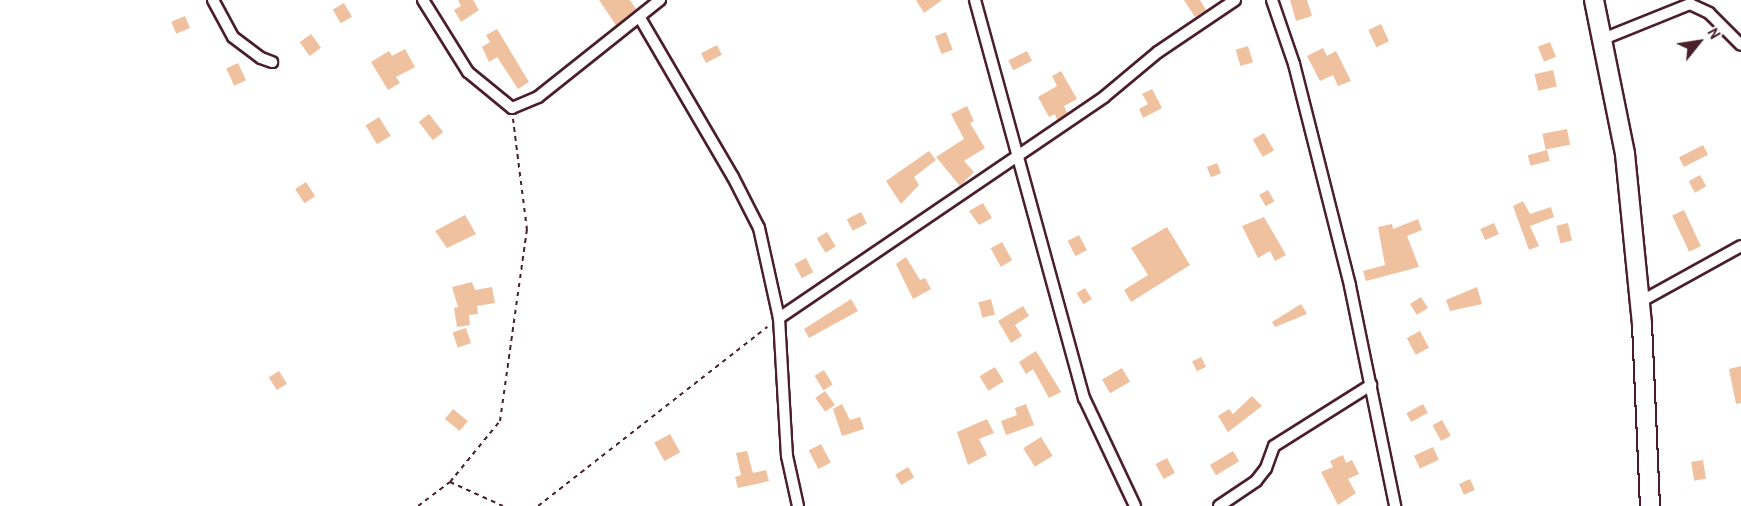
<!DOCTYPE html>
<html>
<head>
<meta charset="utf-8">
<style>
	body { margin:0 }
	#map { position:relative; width:1741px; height:506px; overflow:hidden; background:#fff; font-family:"Patrick Hand",sans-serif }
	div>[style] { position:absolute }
	.building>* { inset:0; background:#f0c19f; transform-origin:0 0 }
	.path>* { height:2px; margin-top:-1px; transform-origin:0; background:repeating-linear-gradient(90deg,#4a1f2b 0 4.5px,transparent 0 9px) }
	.roads { filter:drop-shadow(2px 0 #4a1f2b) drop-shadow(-2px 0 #4a1f2b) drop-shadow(0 2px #4a1f2b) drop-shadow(0 -2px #4a1f2b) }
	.street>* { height:10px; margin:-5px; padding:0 5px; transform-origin:5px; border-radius:5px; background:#fff }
	.primary>* { height:18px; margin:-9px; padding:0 9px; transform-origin:9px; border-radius:9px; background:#fff }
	span { translate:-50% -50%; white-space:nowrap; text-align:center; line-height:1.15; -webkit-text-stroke:4.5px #fff; paint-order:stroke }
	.north { position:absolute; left:1669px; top:12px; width:60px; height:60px; -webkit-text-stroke:4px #fff; paint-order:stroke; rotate:60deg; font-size:16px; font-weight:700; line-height:24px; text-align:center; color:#4a1f2b }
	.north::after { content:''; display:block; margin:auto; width:21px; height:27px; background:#4a1f2b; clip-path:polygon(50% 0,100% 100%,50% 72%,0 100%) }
</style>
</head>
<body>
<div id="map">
	<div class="building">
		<i style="clip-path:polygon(458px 0,473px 0,479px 10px,461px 22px,454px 10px,461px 6px)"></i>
		<i style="clip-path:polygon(599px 0,630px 0,636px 9px,616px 25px)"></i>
		<i style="clip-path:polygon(916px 0,942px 0,924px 13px)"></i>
		<i style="clip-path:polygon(1184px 0,1200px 0,1206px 10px,1195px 17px)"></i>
		<i style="clip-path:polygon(1290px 0,1307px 0,1312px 16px,1296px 21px)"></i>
		<i style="left:344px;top:3px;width:16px;height:13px;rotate:60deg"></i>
		<i style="left:185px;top:16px;width:13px;height:15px;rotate:67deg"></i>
		<i style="left:1381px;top:24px;width:19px;height:14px;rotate:65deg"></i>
		<i style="clip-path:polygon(497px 29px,529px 82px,518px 89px,497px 57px,489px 62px,482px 47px,490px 42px,486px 35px)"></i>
		<i style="left:946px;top:32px;width:19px;height:12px;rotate:69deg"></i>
		<i style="left:311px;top:34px;width:17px;height:14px;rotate:54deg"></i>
		<i style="left:1550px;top:42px;width:16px;height:13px;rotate:68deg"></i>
		<i style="left:717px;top:45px;width:11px;height:18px;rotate:63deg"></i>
		<i style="left:1248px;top:46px;width:17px;height:13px;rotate:73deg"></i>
		<i style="clip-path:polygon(1323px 48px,1327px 56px,1336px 51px,1351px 81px,1338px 86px,1333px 75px,1320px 81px,1307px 56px)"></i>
		<i style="clip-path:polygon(405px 49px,415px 67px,396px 77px,400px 83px,388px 90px,371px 62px,389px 51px,392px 56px)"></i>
		<i style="left:1027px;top:51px;width:11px;height:21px;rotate:63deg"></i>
		<i style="left:238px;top:63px;width:19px;height:13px;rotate:65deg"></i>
		<i style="left:1553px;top:70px;width:17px;height:19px;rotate:77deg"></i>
		<i style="clip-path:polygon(1061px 71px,1077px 99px,1064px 106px,1067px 113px,1057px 120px,1055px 114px,1049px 117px,1038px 97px,1057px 86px,1052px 76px)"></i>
		<i style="clip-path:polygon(1152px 89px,1162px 108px,1143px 118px,1139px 109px,1148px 104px,1142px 94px)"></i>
		<i style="clip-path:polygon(967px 106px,974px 121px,970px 123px,985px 148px,964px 161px,974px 172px,960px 186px,936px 157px,964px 139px,951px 114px)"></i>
		<i style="left:429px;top:114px;width:23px;height:13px;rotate:52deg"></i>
		<i style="left:379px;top:117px;width:22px;height:16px;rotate:58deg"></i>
		<i style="left:1567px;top:129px;width:16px;height:25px;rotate:79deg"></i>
		<i style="left:1264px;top:133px;width:20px;height:13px;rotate:60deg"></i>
		<i style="left:1703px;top:145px;width:11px;height:27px;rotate:63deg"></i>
		<i style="left:1547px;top:150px;width:11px;height:20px;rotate:75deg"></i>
		<i style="clip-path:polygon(929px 151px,936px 160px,914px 177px,919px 185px,901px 204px,886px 181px)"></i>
		<i style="left:1217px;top:163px;width:11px;height:11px;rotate:68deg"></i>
		<i style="left:1700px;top:175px;width:13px;height:13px;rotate:61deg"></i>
		<i style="left:306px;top:182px;width:17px;height:13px;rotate:57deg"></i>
		<i style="left:1268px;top:190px;width:13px;height:10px;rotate:61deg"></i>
		<i style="clip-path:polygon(1523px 201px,1530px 214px,1551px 207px,1554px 217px,1530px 226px,1539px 246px,1529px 250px,1513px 206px)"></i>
		<i style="clip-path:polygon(983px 203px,992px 218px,979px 225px,969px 211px)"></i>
		<i style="left:1684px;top:210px;width:40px;height:13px;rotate:65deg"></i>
		<i style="left:861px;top:212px;width:13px;height:16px;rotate:63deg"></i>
		<i style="clip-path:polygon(465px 215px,476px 234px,447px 248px,435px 231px)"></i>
		<i style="clip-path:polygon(1264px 217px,1286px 255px,1275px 261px,1270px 251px,1258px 258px,1242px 226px)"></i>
		<i style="clip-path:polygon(1418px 219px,1422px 230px,1407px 236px,1419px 267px,1366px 281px,1363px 271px,1385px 265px,1378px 227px,1392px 224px,1393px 229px)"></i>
		<i style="left:1494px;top:223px;width:12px;height:15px;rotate:66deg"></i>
		<i style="left:1568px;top:223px;width:18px;height:12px;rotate:77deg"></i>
		<i style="clip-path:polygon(1167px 227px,1190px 265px,1131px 302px,1124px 290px,1148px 275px,1131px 248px)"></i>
		<i style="left:827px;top:232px;width:17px;height:12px;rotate:59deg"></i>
		<i style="left:1079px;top:235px;width:17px;height:13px;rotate:62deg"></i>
		<i style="left:1002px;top:242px;width:21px;height:13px;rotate:61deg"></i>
		<i style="clip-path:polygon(906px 257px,920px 280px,925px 278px,931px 289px,913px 299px,896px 264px)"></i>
		<i style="left:806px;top:258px;width:16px;height:13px;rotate:63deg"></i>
		<i style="clip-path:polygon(472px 282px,475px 290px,492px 287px,495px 303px,477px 306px,478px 314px,469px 315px,470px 325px,457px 327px,454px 308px,458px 307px,452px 287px)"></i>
		<i style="clip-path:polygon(1477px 287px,1482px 304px,1450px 311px,1446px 300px)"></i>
		<i style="left:1085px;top:288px;width:13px;height:10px;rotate:58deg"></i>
		<i style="left:1421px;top:297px;width:13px;height:13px;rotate:58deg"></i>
		<i style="clip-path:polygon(851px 299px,858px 311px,809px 338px,804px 329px)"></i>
		<i style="left:991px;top:299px;width:16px;height:13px;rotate:76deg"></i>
		<i style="clip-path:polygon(1301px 304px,1307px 314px,1275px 327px,1272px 322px)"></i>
		<i style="clip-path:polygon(1023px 306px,1029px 316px,1015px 325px,1022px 336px,1011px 343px,998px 321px)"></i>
		<i style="left:466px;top:328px;width:16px;height:14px;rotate:72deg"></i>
		<i style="left:1420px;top:331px;width:19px;height:15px;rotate:62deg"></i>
		<i style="clip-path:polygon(1036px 351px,1061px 392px,1049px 398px,1033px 369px,1026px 374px,1019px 362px)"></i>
		<i style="left:1201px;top:357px;width:11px;height:10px;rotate:63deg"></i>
		<i style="clip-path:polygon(1741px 366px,1741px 403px,1736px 404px,1729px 369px)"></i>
		<i style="left:995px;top:367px;width:17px;height:18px;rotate:59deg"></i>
		<i style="left:1122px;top:368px;width:16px;height:23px;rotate:60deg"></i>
		<i style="left:824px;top:370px;width:17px;height:11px;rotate:59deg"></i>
		<i style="left:279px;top:371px;width:15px;height:12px;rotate:58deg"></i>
		<i style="left:825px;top:391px;width:17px;height:12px;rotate:54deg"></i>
		<i style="clip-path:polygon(1252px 396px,1262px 406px,1228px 432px,1218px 416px,1229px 409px,1233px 414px)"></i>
		<i style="clip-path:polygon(842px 404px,850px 420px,860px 417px,864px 429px,842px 436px,833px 409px)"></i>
		<i style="clip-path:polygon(1026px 404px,1034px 425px,1006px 435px,1001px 421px,1017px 415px,1015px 408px)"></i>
		<i style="left:1423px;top:404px;width:10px;height:19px;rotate:61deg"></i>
		<i style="left:453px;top:409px;width:19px;height:13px;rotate:39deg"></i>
		<i style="clip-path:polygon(987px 419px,994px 433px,979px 439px,987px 455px,968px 465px,957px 432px)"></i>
		<i style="left:1442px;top:420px;width:18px;height:11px;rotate:61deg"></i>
		<i style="left:670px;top:434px;width:21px;height:18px;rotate:61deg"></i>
		<i style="left:1041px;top:437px;width:22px;height:21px;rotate:58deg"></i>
		<i style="left:821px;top:444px;width:21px;height:14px;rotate:62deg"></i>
		<i style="left:1433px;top:447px;width:14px;height:21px;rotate:65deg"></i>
		<i style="clip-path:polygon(747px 451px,753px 473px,766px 470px,769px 481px,738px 488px,735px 477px,741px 475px,736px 453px)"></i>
		<i style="left:1233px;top:451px;width:12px;height:27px;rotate:59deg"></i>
		<i style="clip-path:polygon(1343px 455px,1346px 463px,1352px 460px,1359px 474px,1348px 479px,1356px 493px,1338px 505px,1321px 472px,1333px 467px,1330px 461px)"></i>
		<i style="left:1167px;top:458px;width:17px;height:13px;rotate:62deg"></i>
		<i style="left:1703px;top:460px;width:19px;height:12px;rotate:81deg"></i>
		<i style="left:908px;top:467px;width:12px;height:15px;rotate:59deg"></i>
		<i style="left:1470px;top:479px;width:12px;height:12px;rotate:66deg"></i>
	</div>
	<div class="path">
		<i style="left:450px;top:482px;width:58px;rotate:24.4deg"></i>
		<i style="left:418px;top:506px;width:40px;rotate:-37deg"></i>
		<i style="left:450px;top:482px;width:79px;rotate:-50.7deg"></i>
		<i style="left:500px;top:421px;width:193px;rotate:-82deg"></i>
		<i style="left:527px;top:230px;width:112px;rotate:-97.2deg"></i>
		<i style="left:538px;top:506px;width:291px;rotate:-38deg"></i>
	</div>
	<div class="roads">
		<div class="street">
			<i style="left:213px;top:0;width:42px;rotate:61.6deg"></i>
			<i style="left:233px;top:37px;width:35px;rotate:37deg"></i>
			<i style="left:261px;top:58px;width:12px;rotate:20deg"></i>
			<i style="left:423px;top:0;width:85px;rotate:58deg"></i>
			<i style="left:468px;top:72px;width:57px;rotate:39.3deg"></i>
			<i style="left:512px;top:108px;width:28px;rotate:-23deg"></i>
			<i style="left:538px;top:97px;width:156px;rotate:-38.5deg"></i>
			<i style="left:975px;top:0;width:413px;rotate:74.7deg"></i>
			<i style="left:1084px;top:398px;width:119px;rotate:64.7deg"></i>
			<i style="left:1272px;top:0;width:68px;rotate:71deg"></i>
			<i style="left:1294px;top:64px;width:229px;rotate:75.8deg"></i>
			<i style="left:1350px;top:286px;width:225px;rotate:78.4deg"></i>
			<i style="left:640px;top:18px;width:184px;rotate:59.7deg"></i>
			<i style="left:733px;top:177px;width:57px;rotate:63deg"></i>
			<i style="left:759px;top:228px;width:92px;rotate:77.5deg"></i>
			<i style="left:779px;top:318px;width:138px;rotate:86.7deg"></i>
			<i style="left:787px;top:456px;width:51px;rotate:77.6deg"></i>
			<i style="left:1603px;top:39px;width:94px;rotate:-21.9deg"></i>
			<i style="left:1690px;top:4px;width:21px;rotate:25deg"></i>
			<i style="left:1709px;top:13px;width:45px;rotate:45deg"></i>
			<i style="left:1640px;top:302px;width:115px;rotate:-29deg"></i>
			<i style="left:779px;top:318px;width:393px;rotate:-34.2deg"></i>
			<i style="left:1104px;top:97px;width:70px;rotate:-39.8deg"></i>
			<i style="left:1158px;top:52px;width:93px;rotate:-34deg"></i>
			<i style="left:1219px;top:506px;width:45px;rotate:-34deg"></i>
			<i style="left:1256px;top:481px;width:16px;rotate:-52deg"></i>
			<i style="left:1266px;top:468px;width:23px;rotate:-70deg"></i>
			<i style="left:1274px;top:446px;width:115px;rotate:-32.2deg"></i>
		</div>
		<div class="primary">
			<i style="left:1594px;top:0;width:157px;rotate:78.6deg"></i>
			<i style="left:1625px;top:154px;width:171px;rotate:84.3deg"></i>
			<i style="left:1642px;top:324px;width:182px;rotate:87.5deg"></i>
		</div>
	</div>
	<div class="north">N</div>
</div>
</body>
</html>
